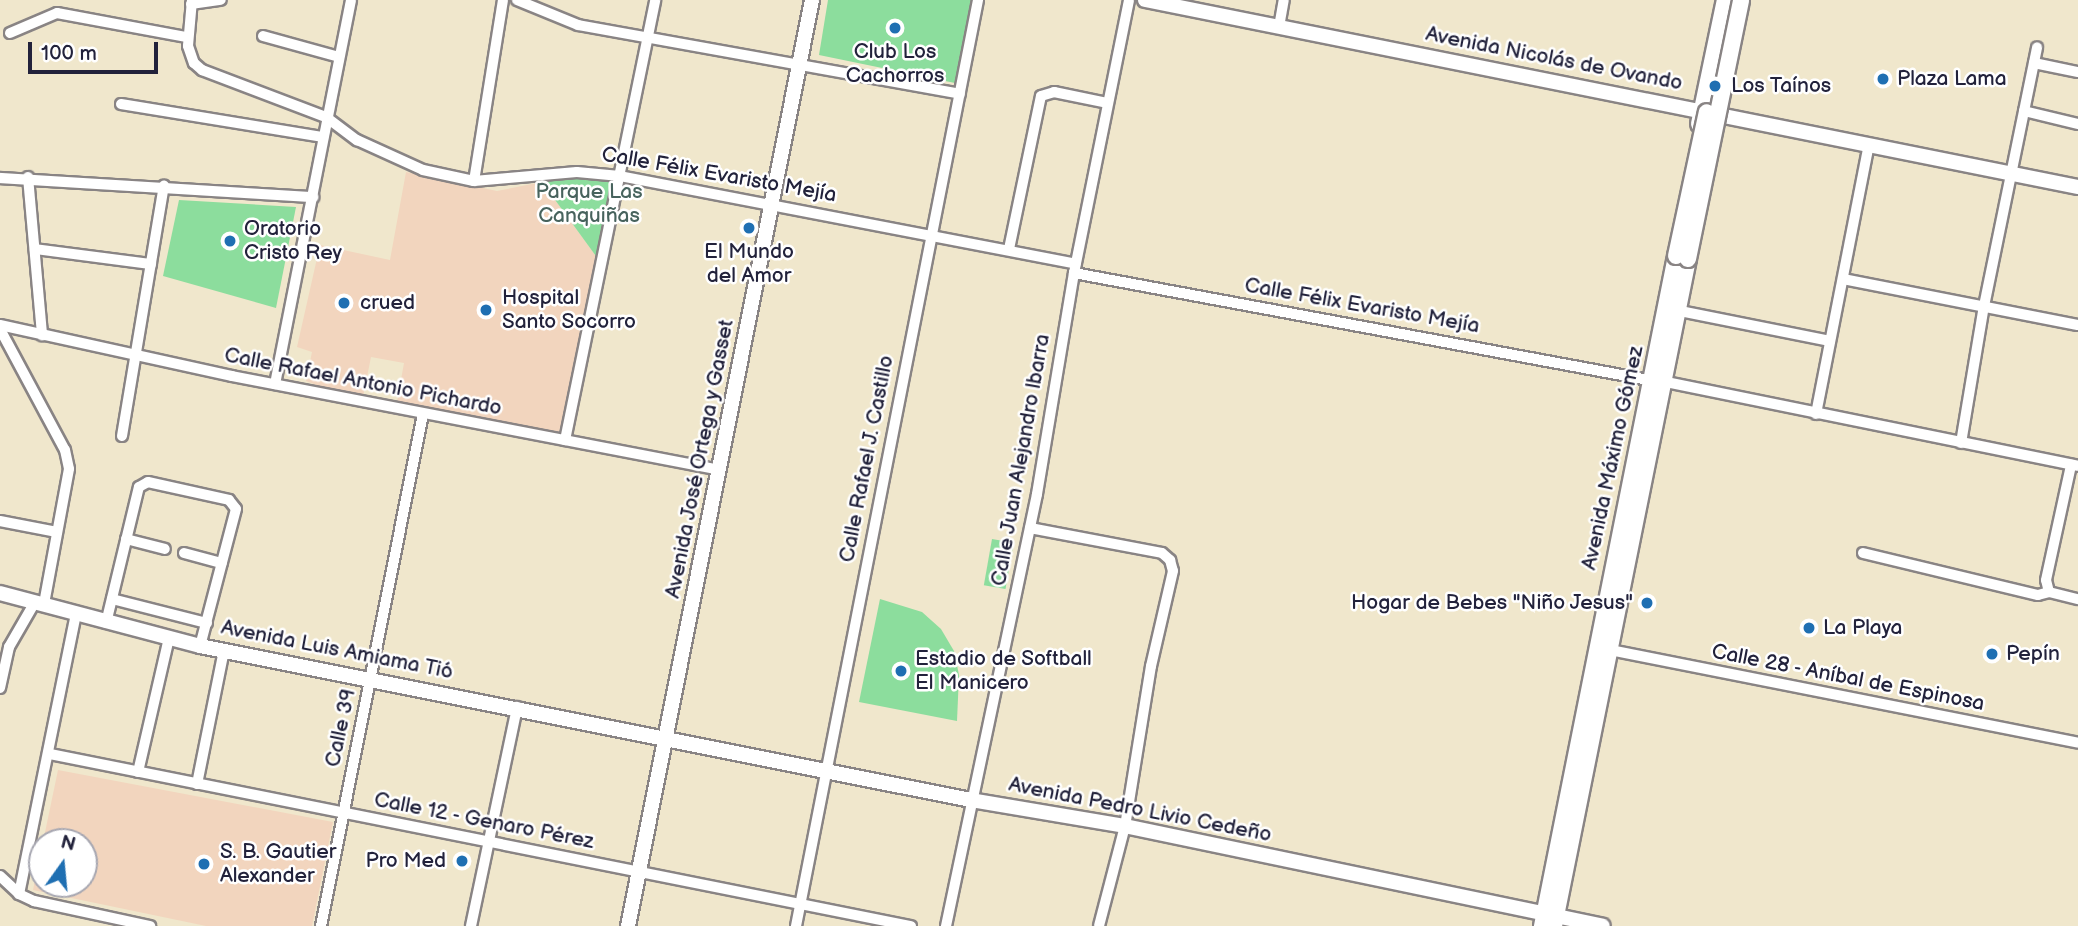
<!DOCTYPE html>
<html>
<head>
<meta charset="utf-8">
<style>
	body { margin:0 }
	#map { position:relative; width:2078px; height:926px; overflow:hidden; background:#f0e7cc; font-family:"Balsamiq Sans",sans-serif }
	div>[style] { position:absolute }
	.built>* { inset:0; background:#f2d5be }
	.green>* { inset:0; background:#8cdd9d; transform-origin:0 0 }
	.roads { filter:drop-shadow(2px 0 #898484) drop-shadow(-2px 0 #898484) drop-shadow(0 2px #898484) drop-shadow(0 -2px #898484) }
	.street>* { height:10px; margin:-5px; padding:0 5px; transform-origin:5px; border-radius:5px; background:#fff }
	.secondary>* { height:14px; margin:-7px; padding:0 7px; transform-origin:7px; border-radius:7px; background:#fff }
	.primary>* { height:16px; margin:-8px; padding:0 8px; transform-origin:8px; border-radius:8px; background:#fff }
	.bridges { filter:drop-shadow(2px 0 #898484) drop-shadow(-2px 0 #898484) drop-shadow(0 2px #898484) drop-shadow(0 -2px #898484) }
	.primary-bridge>* { height:16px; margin:-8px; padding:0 8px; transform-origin:8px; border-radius:8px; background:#fff }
	.dots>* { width:19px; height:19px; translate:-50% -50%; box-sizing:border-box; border:4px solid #fff; border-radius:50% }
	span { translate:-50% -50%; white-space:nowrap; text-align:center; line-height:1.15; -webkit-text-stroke:5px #fff; paint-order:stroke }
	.poi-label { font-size:21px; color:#22223b }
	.left { translate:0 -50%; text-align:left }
	.right { translate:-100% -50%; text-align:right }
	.street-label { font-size:21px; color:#22223b }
	.park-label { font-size:21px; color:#47635d }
	.north { position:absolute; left:28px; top:828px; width:70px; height:70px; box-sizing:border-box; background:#fff; border:2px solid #a7a7b1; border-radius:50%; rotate:15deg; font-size:19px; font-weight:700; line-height:28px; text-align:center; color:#22223b }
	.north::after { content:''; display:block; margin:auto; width:24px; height:32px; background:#1f6fb2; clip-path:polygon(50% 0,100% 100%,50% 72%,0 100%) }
	.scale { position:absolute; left:28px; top:42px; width:130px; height:32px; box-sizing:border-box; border:4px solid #22223b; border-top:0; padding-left:9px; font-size:21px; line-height:24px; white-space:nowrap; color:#22223b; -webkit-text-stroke:5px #fff; paint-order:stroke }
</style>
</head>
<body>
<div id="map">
	<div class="built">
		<i style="clip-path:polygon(406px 172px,497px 191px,542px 182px,601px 263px,566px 435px,397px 402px,404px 363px,371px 357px,362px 402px,306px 381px,312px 352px,297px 347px,320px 245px,390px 260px)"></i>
		<i style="clip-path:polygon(58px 770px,333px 822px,312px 926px,206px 926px,33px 890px,42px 845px,42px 884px,84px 884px,84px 842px,43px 842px)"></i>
	</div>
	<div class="green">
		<i style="clip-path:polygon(828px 0,972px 0,955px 83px,819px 55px)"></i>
		<i style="clip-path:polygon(563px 177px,619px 181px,601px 263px,542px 182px)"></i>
		<i style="clip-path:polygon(179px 200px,296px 207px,276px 308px,163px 276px)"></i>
		<i style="left:992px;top:539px;width:22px;height:47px;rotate:10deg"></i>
		<i style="clip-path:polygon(880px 599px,922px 612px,941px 629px,954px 651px,959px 675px,957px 721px,859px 702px)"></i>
	</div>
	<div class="roads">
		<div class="street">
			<i style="left:192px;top:0;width:46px;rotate:95deg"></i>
			<i style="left:188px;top:46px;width:18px;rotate:71deg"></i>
			<i style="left:194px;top:63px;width:11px;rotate:41deg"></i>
			<i style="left:202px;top:70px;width:133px;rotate:20.8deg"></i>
			<i style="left:326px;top:117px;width:39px;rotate:37deg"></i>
			<i style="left:357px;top:140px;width:72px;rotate:24.4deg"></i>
			<i style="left:423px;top:170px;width:52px;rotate:12.2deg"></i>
			<i style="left:474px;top:181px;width:103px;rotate:-5deg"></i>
			<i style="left:577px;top:172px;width:43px;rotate:5.3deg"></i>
			<i style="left:620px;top:176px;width:464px;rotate:10.9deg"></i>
			<i style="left:517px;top:0;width:66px;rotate:22.3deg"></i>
			<i style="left:578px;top:25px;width:388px;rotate:10.2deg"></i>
			<i style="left:191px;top:4px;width:30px;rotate:-8deg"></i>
			<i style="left:1279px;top:27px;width:27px;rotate:-80deg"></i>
			<i style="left:10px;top:33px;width:51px;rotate:-23.1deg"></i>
			<i style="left:57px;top:13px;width:132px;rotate:10.5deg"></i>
			<i style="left:263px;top:36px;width:79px;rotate:15.4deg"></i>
			<i style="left:2034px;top:63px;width:45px;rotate:11.6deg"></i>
			<i style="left:121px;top:104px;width:205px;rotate:9.3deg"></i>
			<i style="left:2024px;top:111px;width:56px;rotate:13.5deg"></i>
			<i style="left:28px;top:177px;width:159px;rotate:84.9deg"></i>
			<i style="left:0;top:178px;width:314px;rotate:3.5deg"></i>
			<i style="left:474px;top:181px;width:183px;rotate:-80.9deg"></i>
			<i style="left:35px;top:249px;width:117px;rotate:7.4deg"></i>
			<i style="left:1009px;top:249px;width:156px;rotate:-78.2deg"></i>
			<i style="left:1041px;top:96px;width:14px;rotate:-17deg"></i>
			<i style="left:1054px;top:92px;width:54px;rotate:11.7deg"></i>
			<i style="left:1074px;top:273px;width:579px;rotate:10.55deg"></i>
			<i style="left:1843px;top:279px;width:239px;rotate:11.1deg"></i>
			<i style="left:1685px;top:312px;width:148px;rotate:11.3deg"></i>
			<i style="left:0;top:325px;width:238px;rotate:12.4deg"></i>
			<i style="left:232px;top:376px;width:497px;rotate:10.9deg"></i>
			<i style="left:0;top:329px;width:137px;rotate:61.8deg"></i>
			<i style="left:65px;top:450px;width:19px;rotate:78deg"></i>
			<i style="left:69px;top:469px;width:137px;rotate:100.5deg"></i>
			<i style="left:1671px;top:383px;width:415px;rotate:11.5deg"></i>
			<i style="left:275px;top:384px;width:391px;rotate:-78.8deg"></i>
			<i style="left:1816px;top:414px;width:274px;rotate:-78.9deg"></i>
			<i style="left:122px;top:436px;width:254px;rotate:-80.5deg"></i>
			<i style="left:565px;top:440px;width:449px;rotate:-78.4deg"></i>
			<i style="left:1961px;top:443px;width:139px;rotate:-80.5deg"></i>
			<i style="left:1984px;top:306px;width:264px;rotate:-78.4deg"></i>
			<i style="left:0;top:521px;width:58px;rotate:10.9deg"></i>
			<i style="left:1030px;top:528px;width:134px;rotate:10.7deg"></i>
			<i style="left:1162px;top:553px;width:11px;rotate:41deg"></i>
			<i style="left:1170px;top:560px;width:11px;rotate:75deg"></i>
			<i style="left:1173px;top:571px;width:98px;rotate:103deg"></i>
			<i style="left:1151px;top:666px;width:162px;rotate:99.2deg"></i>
			<i style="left:1125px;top:826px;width:103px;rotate:104.6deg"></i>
			<i style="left:126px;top:539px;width:40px;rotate:14.4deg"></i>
			<i style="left:184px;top:553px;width:39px;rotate:15deg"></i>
			<i style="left:1863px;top:553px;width:180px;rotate:13.5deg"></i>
			<i style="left:2038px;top:595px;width:11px;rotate:-15deg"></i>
			<i style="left:2049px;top:592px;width:12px;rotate:-104deg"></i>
			<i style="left:2046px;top:580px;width:118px;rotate:-77.7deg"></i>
			<i style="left:2049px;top:592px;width:30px;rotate:14deg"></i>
			<i style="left:112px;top:599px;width:98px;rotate:14.2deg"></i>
			<i style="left:106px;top:623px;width:140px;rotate:-76.4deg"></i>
			<i style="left:139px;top:487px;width:10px;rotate:-29deg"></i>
			<i style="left:148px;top:482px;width:83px;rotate:12.5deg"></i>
			<i style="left:229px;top:500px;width:11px;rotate:52deg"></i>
			<i style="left:236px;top:509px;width:142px;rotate:104.7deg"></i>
			<i style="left:1610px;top:650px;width:477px;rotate:11.2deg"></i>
			<i style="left:0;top:688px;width:42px;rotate:-77.6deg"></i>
			<i style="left:9px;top:647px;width:52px;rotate:-60deg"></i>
			<i style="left:50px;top:754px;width:878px;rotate:11.3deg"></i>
			<i style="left:138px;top:772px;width:138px;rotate:-77deg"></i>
			<i style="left:197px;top:784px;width:137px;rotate:-78.6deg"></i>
			<i style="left:0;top:876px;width:26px;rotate:43deg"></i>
			<i style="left:19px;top:894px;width:17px;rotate:25deg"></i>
			<i style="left:34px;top:901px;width:119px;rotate:12.2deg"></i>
			<i style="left:19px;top:894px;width:285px;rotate:-78.5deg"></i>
			<i style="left:321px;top:926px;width:522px;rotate:-78.73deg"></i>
			<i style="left:471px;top:926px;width:224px;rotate:-78.1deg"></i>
			<i style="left:796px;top:926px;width:944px;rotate:-78.88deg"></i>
			<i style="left:946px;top:926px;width:441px;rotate:-78.1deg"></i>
			<i style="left:1037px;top:494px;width:224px;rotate:-80.5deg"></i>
			<i style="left:1074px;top:273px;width:278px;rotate:-78.6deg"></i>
		</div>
		<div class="secondary">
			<i style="left:1145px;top:0;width:952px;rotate:11.33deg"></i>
			<i style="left:0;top:593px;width:207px;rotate:14.8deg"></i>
			<i style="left:200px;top:646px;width:786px;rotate:11.3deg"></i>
			<i style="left:971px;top:800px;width:156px;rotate:9.6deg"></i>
			<i style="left:1125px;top:826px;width:488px;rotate:11.8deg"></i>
			<i style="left:628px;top:926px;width:944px;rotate:-78.76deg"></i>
		</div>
		<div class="primary">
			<i style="left:1699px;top:124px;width:127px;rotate:-78.2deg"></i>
			<i style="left:1542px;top:926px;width:683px;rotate:-78.69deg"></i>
			<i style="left:1554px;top:926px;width:680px;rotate:-78.64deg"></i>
		</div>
	</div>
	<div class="bridges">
		<div class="primary-bridge">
			<i style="left:1676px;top:256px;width:147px;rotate:-77.9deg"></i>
			<i style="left:1688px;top:259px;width:264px;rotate:-78.4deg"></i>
		</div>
	</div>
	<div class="dots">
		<i style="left:895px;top:28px;background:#1f6fb2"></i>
		<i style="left:1883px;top:79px;background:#1f6fb2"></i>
		<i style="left:1715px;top:86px;background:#1f6fb2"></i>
		<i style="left:749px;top:228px;background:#1f6fb2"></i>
		<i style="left:230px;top:241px;background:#1f6fb2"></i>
		<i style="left:344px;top:303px;background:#1f6fb2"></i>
		<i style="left:486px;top:310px;background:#1f6fb2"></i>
		<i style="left:1647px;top:603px;background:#1f6fb2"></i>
		<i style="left:1809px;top:628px;background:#1f6fb2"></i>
		<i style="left:1992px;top:654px;background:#1f6fb2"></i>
		<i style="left:901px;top:671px;background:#1f6fb2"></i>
		<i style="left:462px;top:861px;background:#1f6fb2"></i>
		<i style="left:204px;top:864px;background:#1f6fb2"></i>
	</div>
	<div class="poi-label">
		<span style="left:895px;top:64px">Club Los<br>Cachorros</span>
		<span class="left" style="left:1897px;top:79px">Plaza Lama</span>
		<span class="left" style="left:1731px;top:86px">Los Taínos</span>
		<span class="left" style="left:244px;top:241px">Oratorio<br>Cristo Rey</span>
		<span style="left:749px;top:264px">El Mundo<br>del Amor</span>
		<span class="left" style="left:502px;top:310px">Hospital<br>Santo Socorro</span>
		<span class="left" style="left:360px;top:303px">crued</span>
		<span class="right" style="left:1633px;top:603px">Hogar de Bebes "Niño Jesus"</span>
		<span class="left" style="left:1823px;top:628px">La Playa</span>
		<span class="left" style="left:2006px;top:654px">Pepín</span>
		<span class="left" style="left:915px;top:671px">Estadio de Softball<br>El Manicero</span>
		<span class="left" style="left:220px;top:864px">S. B. Gautier<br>Alexander</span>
		<span class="right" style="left:446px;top:861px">Pro Med</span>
	</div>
	<div class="street-label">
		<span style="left:1554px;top:59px;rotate:11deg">Avenida Nicolás de Ovando</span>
		<span style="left:719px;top:175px;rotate:10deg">Calle Félix Evaristo Mejía</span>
		<span style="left:1362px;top:306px;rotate:10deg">Calle Félix Evaristo Mejía</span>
		<span style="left:363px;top:382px;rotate:11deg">Calle Rafael Antonio Pichardo</span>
		<span style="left:1613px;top:458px;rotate:-78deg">Avenida Máximo Gómez</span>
		<span style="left:700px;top:459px;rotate:-79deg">Avenida José Ortega y Gasset</span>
		<span style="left:867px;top:459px;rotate:-79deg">Calle Rafael J. Castillo</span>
		<span style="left:1021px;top:460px;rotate:-80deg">Calle Juan Alejandro lbarra</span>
		<span style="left:337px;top:650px;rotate:11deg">Avenida Luis Amiama Tió</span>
		<span style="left:1848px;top:678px;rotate:11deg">Calle 28 - Aníbal de Espinosa</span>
		<span style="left:341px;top:728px;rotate:-78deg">Calle 39</span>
		<span style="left:1140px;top:810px;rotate:11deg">Avenida Pedro Livio Cedeño</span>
		<span style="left:484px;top:821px;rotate:11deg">Calle 12 - Genaro Pérez</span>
	</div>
	<div class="park-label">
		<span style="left:589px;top:204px">Parque Las<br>Canquiñas</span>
	</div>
	<div class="north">N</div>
	<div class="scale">100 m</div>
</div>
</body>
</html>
